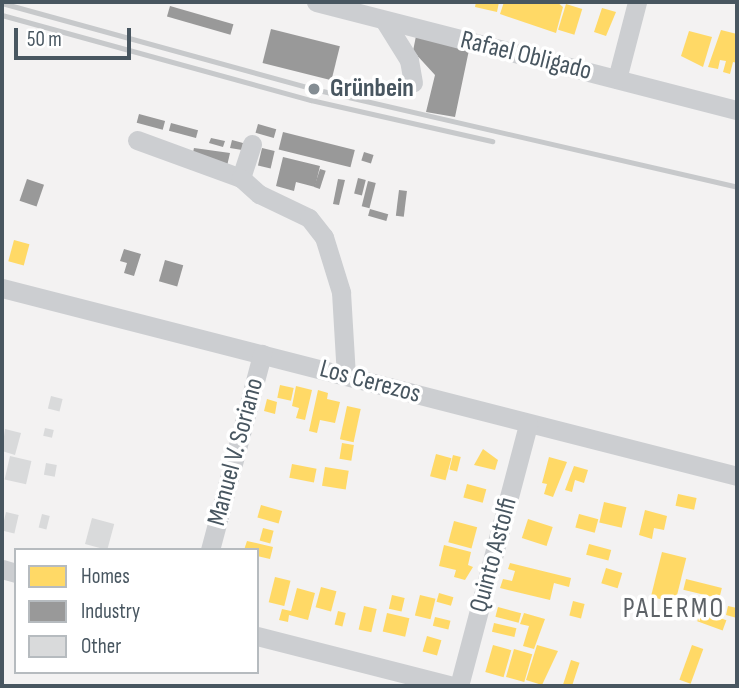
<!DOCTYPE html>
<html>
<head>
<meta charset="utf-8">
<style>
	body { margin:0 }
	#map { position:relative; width:739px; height:688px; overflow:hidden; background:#f3f2f2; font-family:"Sofia Sans Condensed",sans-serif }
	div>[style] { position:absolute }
	.homes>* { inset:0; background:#ffd966; transform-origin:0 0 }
	.industry>* { inset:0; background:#999; transform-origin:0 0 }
	.building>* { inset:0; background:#d9dadb; transform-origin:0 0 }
	.minor>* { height:19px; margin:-9.5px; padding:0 9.5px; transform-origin:9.5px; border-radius:9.5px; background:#ccced1 }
	.rail>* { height:4.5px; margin:-2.25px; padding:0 2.25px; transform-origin:2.25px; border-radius:2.25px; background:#c7c9cb }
	.dots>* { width:19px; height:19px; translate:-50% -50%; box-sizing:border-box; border:4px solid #fff; border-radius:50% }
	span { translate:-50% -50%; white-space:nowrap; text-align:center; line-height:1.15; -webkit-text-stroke:7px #fff; paint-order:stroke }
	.street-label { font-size:26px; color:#485660 }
	.poi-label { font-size:26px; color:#485660; font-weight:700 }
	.left { translate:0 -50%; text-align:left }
	.neighbourhood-label { font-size:28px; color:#5d6267; letter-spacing:2px }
	.frame { position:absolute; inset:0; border:4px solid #485660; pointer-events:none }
	.legend { position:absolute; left:14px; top:548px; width:245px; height:126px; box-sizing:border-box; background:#fff; border:2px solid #b6bbbf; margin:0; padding:9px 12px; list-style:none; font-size:21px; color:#485660 }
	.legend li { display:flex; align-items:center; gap:14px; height:35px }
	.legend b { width:35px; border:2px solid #b6bbbf }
	.scale { position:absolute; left:14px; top:28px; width:117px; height:32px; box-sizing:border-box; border:4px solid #485660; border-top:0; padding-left:9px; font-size:21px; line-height:24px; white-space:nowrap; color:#485660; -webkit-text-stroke:5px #fff; paint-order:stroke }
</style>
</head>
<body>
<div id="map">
	<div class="homes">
		<i style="clip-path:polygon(476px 2px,499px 2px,497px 12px,475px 7px)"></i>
		<i style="clip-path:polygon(504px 2px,557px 2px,563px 7px,556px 33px,500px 14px)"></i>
		<i style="left:566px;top:4px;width:17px;height:27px;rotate:17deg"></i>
		<i style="clip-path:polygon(602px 8px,616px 12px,606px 36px,594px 32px)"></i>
		<i style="clip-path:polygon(721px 30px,737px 34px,737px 63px,733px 62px,730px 74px,723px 72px,726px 61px,720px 60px,718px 69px,708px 67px)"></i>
		<i style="clip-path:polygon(689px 31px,712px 37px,703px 67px,681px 56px)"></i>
		<i style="left:14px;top:240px;width:16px;height:22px;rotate:15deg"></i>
		<i style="left:280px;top:385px;width:14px;height:13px;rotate:12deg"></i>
		<i style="clip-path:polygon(296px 386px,312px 390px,305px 420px,296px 418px,299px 408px,292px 406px)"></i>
		<i style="clip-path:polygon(318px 390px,328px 393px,327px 399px,340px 402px,335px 423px,320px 420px,317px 433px,309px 431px)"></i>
		<i style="clip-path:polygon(267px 399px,277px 402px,275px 414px,264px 411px)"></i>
		<i style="left:347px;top:406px;width:14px;height:34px;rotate:12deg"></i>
		<i style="left:342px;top:443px;width:12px;height:16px;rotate:9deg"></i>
		<i style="clip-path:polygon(483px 449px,498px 460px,495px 470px,474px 465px)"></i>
		<i style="left:436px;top:454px;width:16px;height:23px;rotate:15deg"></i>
		<i style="left:453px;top:455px;width:8px;height:15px;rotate:14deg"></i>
		<i style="clip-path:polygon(549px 457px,567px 462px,553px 497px,544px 494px,547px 484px,542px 483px)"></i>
		<i style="left:292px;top:464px;width:25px;height:14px;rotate:11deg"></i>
		<i style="clip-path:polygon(574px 466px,588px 470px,584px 483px,575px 480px,572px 492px,565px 490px)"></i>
		<i style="left:325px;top:467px;width:24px;height:19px;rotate:9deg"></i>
		<i style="left:467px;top:484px;width:20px;height:14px;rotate:15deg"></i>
		<i style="left:678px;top:494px;width:19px;height:12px;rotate:12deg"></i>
		<i style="left:604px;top:502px;width:23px;height:21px;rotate:13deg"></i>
		<i style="left:261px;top:505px;width:22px;height:13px;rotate:16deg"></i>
		<i style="clip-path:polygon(645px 510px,667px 516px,664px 530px,654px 528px,652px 539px,639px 535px)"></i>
		<i style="left:579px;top:514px;width:20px;height:14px;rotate:15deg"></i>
		<i style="left:528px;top:519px;width:26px;height:20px;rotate:18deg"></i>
		<i style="left:454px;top:521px;width:24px;height:22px;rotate:15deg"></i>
		<i style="left:263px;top:528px;width:11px;height:13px;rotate:15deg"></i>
		<i style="clip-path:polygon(247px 541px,273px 547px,270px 559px,257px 556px,257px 550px,244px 550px)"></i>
		<i style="left:589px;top:544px;width:23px;height:11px;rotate:15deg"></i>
		<i style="clip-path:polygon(444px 545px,471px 552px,468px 565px,473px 567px,465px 580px,454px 577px,456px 570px,439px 566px)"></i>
		<i style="left:662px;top:552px;width:25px;height:46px;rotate:14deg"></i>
		<i style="clip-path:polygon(510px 563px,571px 578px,569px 587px,554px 583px,550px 600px,500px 588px,503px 579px,512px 581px,515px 571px,508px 569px)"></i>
		<i style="left:606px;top:568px;width:17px;height:16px;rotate:17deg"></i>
		<i style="left:275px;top:577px;width:16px;height:26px;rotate:14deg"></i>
		<i style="left:686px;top:579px;width:37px;height:11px;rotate:14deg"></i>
		<i style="left:321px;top:587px;width:16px;height:21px;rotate:15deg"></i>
		<i style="clip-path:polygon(297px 588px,315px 593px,308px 620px,289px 615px,288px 622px,279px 620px,282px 609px,291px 611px)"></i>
		<i style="left:439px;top:593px;width:15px;height:9px;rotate:16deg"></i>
		<i style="left:392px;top:595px;width:13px;height:14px;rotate:13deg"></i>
		<i style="left:420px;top:595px;width:16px;height:21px;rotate:14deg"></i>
		<i style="left:573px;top:601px;width:12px;height:15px;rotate:14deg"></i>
		<i style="left:364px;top:606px;width:13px;height:24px;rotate:13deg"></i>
		<i style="clip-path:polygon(728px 606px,737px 608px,737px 618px,726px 615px)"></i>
		<i style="left:498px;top:607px;width:24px;height:10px;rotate:15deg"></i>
		<i style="left:338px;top:611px;width:8px;height:14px;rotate:14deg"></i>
		<i style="left:701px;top:611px;width:27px;height:11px;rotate:20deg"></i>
		<i style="left:387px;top:613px;width:23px;height:19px;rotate:13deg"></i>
		<i style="clip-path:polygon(524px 613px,545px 619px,534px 649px,523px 646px,529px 626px,520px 624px)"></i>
		<i style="left:435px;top:617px;width:16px;height:9px;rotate:14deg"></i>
		<i style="left:494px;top:623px;width:23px;height:9px;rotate:13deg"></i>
		<i style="left:427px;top:636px;width:15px;height:16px;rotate:16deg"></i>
		<i style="left:493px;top:645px;width:19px;height:28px;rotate:16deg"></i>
		<i style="clip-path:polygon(537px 645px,558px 651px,542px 685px,526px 680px)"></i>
		<i style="left:692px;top:645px;width:12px;height:37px;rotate:20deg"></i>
		<i style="left:514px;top:649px;width:19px;height:29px;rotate:16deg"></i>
		<i style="left:571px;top:660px;width:9px;height:28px;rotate:18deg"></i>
	</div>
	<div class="industry">
		<i style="left:170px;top:6px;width:66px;height:11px;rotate:16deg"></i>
		<i style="left:271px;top:29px;width:71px;height:35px;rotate:14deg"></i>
		<i style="clip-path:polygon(416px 36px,469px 50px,455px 117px,426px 112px,435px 75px,413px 51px)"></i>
		<i style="left:139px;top:114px;width:27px;height:9px;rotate:15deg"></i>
		<i style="left:171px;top:123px;width:28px;height:8px;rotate:15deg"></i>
		<i style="left:258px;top:124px;width:19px;height:9px;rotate:16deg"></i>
		<i style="left:283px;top:132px;width:74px;height:18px;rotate:14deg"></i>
		<i style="clip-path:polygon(211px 138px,225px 141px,223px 147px,209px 143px)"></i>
		<i style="clip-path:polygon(232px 140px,243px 143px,242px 150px,230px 148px)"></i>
		<i style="clip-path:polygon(194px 148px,230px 153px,227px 166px,192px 157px)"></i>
		<i style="left:262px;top:148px;width:13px;height:18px;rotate:13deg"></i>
		<i style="left:364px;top:152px;width:10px;height:9px;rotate:17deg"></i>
		<i style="clip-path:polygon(283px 157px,320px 166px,315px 187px,296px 182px,294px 191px,276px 186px)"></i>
		<i style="left:320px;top:169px;width:6px;height:19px;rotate:18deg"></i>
		<i style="left:358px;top:178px;width:8px;height:16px;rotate:14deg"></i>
		<i style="left:27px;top:179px;width:18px;height:23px;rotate:19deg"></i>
		<i style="clip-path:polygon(338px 179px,345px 180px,339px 205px,333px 204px)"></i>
		<i style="left:368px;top:181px;width:8px;height:26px;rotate:14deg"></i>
		<i style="left:399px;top:190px;width:8px;height:26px;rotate:7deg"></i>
		<i style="left:370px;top:209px;width:19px;height:7px;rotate:16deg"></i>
		<i style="clip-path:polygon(124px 249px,141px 254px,134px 276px,124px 273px,127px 263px,120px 261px)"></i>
		<i style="left:165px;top:260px;width:19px;height:22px;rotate:16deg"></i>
	</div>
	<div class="building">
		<i style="left:51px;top:396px;width:12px;height:13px;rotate:14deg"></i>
		<i style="left:45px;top:428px;width:9px;height:8px;rotate:13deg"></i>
		<i style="clip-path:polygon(5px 429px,21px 433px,15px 455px,2px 451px)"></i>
		<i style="left:10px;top:456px;width:22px;height:24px;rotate:13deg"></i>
		<i style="left:46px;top:463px;width:11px;height:12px;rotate:10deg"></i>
		<i style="left:6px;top:512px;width:13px;height:19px;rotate:13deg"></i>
		<i style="left:42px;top:514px;width:8px;height:14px;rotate:14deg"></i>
		<i style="left:92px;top:518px;width:23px;height:27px;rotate:15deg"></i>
	</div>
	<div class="minor">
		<i style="left:316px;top:2px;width:435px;rotate:14.4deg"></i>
		<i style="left:384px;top:20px;width:47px;rotate:58deg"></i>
		<i style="left:409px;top:60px;width:23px;rotate:80deg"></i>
		<i style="left:617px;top:79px;width:80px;rotate:-75.4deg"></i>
		<i style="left:137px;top:140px;width:111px;rotate:20.1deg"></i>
		<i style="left:252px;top:144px;width:36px;rotate:108deg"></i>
		<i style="left:241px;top:178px;width:24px;rotate:42deg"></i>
		<i style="left:259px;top:194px;width:55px;rotate:25.6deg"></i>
		<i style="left:309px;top:218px;width:24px;rotate:52deg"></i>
		<i style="left:324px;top:237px;width:58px;rotate:72.8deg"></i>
		<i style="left:341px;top:292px;width:84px;rotate:86.6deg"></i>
		<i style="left:2px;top:288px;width:759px;rotate:14.35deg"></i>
		<i style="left:210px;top:550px;width:203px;rotate:-75.1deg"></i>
		<i style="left:2px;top:569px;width:15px;rotate:16deg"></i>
		<i style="left:257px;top:636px;width:202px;rotate:14.3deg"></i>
		<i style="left:459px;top:686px;width:271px;rotate:-75.2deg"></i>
	</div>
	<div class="rail">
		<i style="left:2px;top:3px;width:324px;rotate:15.4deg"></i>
		<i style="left:314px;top:89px;width:434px;rotate:13deg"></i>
		<i style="left:2px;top:15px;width:320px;rotate:15.4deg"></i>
		<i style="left:311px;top:100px;width:186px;rotate:12.8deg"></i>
	</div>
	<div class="dots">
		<i style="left:314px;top:89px;background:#848d93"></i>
	</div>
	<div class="street-label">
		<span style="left:526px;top:56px;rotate:14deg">Rafael Obligado</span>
		<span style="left:370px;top:382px;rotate:15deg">Los Cerezos</span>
		<span style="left:236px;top:452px;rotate:-75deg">Manuel V. Soriano</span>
		<span style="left:494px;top:555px;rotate:-75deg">Quinto Astolfi</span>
	</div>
	<div class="poi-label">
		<span class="left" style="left:330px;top:89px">Grünbein</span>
	</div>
	<div class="neighbourhood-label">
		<span style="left:674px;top:609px">PALERMO</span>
	</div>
	<div class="frame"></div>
	<ul class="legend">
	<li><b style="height:19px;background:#ffd966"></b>Homes</li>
	<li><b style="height:19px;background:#999"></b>Industry</li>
	<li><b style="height:19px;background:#d9dadb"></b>Other</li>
	</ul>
	<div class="scale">50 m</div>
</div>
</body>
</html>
